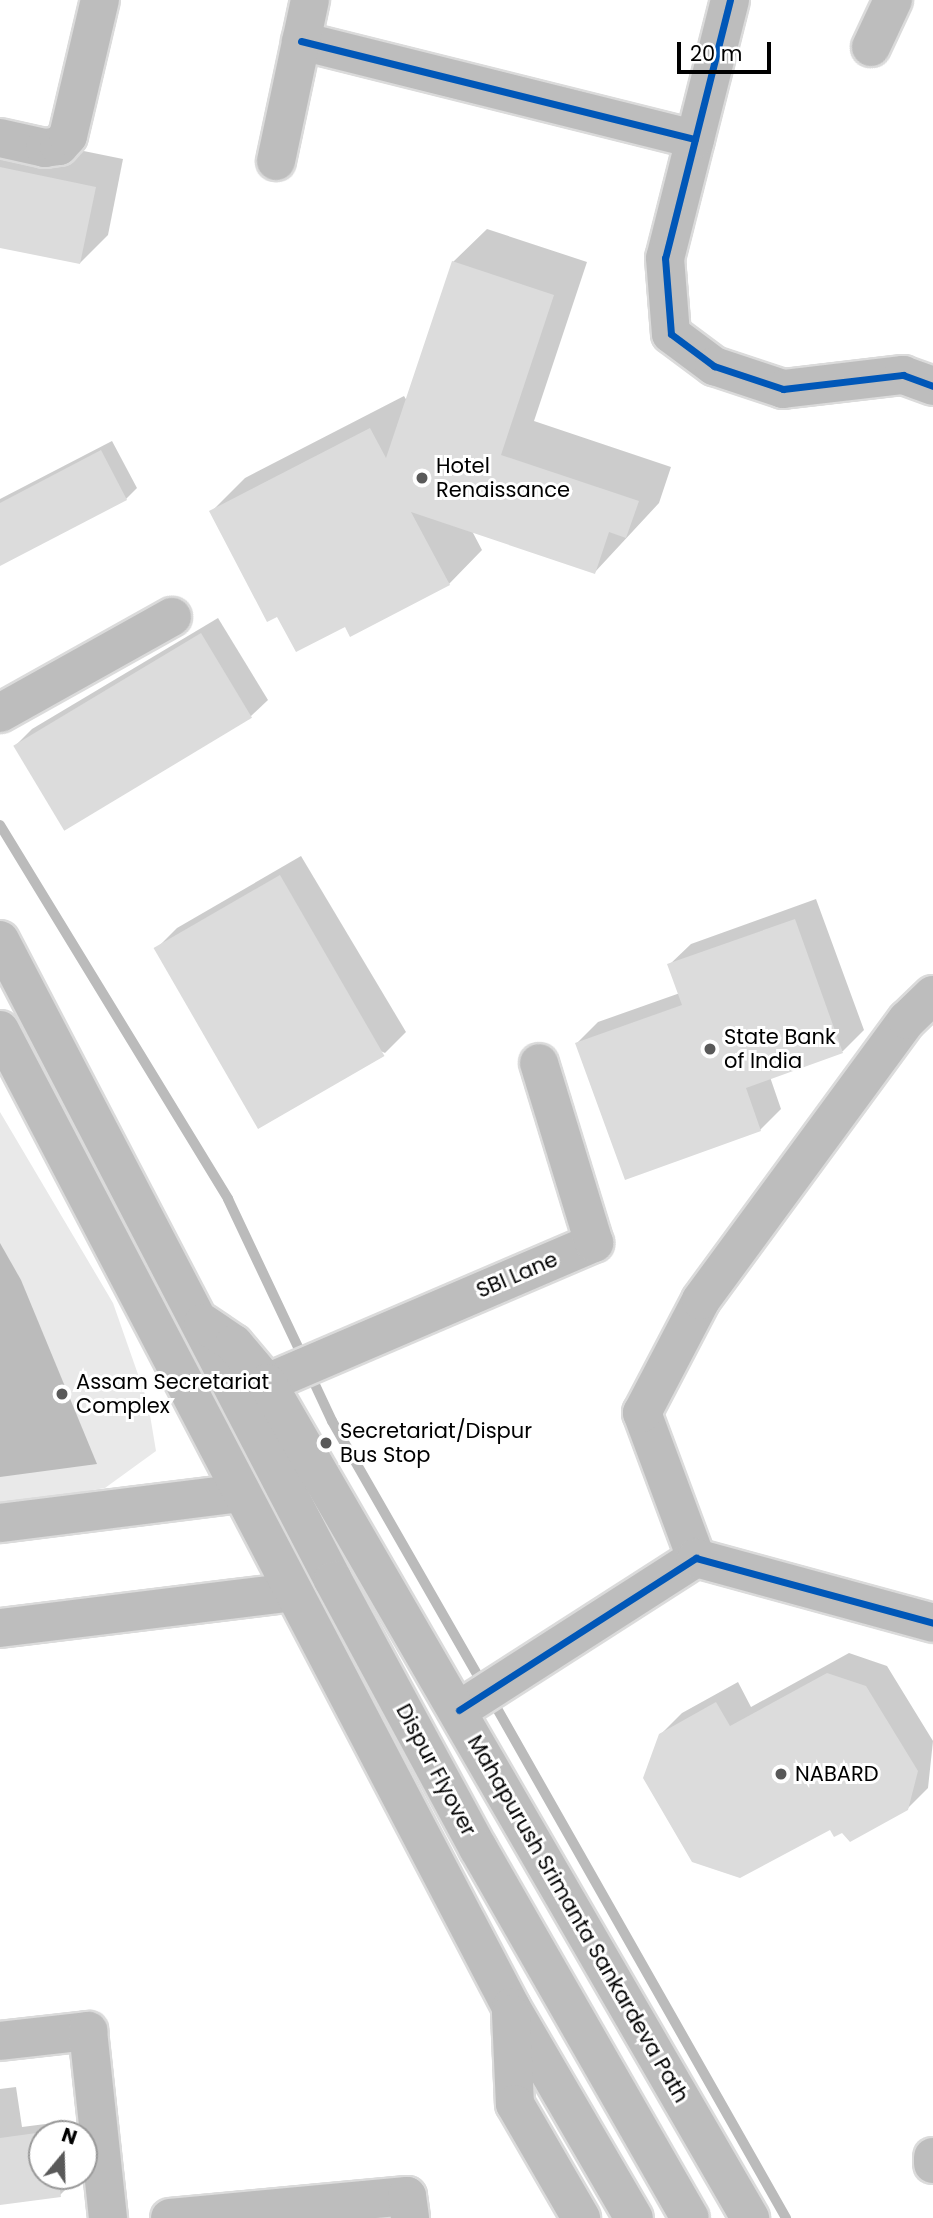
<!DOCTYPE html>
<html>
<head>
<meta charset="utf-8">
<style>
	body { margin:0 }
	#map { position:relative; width:933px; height:2218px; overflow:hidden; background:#fff; font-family:Poppins,sans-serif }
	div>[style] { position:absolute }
	.green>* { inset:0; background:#e9e9e9 }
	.water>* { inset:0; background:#bbb }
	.shadow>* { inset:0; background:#0003 }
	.stream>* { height:10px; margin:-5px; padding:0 5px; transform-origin:5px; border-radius:5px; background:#bbb }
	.building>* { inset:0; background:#dcdcdc; transform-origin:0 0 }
	.roads { filter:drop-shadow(2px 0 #dbdbdb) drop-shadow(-2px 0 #dbdbdb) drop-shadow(0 2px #dbdbdb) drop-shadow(0 -2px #dbdbdb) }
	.minor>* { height:38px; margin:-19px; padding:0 19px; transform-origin:19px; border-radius:19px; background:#bdbdbd }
	.major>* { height:38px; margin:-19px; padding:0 19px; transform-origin:19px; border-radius:19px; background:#bdbdbd }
	.cycleway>* { height:7px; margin:-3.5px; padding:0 3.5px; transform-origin:3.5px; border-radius:3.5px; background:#0057b8 }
	.dots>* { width:19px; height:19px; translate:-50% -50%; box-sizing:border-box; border:4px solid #fff; border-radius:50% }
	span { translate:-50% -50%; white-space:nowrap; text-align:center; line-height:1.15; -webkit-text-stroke:6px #fff; paint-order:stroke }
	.poi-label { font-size:21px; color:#000 }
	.left { translate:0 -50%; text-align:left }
	.street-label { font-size:21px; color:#000 }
	.north { position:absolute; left:28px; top:2120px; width:70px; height:70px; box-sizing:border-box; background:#fff; border:2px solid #999; border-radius:50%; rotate:19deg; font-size:19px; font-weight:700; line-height:28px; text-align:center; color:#000 }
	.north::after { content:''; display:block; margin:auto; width:24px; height:32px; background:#595959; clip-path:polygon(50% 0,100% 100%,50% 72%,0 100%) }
	.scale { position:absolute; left:677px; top:42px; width:94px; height:32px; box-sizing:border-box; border:4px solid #000; border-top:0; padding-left:9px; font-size:21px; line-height:24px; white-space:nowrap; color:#000; -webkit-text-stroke:5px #fff; paint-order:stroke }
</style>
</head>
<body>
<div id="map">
	<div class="green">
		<i style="clip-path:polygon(0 1112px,113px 1303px,148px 1403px,156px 1451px,105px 1488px,0 1505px)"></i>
	</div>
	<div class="water">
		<i style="clip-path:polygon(0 1243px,21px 1280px,97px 1464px,0 1477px)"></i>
	</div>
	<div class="shadow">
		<i style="clip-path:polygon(0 134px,123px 159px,108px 235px,80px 263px,0 246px)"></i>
		<i style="clip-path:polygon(487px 229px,587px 262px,534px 421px,671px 467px,659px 503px,595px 572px,472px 531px,482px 550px,449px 584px,346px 624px,277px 614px,211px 512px,245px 478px,404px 396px,407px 401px,453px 262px)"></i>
		<i style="clip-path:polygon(112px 441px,137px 488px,126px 499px,0 564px,0 499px)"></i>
		<i style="clip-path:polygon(218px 618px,268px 700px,251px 716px,65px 828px,15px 746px,32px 729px)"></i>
		<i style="clip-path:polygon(301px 856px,406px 1032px,385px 1053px,156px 949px,177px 928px)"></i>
		<i style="clip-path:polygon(816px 899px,864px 1030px,843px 1051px,770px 1077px,781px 1109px,760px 1130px,577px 1043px,598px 1022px,680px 993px,669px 965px,691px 944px)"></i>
		<i style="clip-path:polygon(849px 1653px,887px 1666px,933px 1741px,928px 1788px,907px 1809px,831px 1827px,660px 1735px,682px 1713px,738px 1682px,751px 1707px)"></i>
		<i style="clip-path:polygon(16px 2087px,22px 2127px,61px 2122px,63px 2134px,42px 2134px,42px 2176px,69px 2176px,70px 2185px,60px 2195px,0 2203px,0 2089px)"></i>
	</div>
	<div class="stream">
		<i style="left:0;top:825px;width:438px;rotate:58.6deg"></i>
		<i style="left:228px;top:1199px;width:178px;rotate:64.7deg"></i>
		<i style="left:310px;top:1374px;width:52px;rotate:64.9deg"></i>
		<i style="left:332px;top:1421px;width:304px;rotate:60.2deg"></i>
		<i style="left:491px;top:1698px;width:598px;rotate:60.43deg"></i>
	</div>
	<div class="building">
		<i style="clip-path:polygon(0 167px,96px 187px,80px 264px,0 248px)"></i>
		<i style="clip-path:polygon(452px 261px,554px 295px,501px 455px,639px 501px,626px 538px,609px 532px,595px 574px,411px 512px,450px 585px,350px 637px,345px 627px,296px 652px,277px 617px,267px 622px,209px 511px,370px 428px,386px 458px)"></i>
		<i style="clip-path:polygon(101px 450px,127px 500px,0 566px,0 503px)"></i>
		<i style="left:201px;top:633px;width:99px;height:219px;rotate:59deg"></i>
		<i style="left:280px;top:875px;width:209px;height:146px;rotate:60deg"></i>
		<i style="clip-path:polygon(795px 919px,843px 1053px,746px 1088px,761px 1131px,625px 1180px,575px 1043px,682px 1005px,667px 964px)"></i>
		<i style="clip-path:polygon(827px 1673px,866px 1686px,918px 1771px,908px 1810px,850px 1842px,842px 1833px,834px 1837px,830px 1830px,740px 1878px,692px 1862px,643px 1778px,659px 1734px,716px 1702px,730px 1726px)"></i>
		<i style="clip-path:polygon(51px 2131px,42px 2134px,42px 2176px,58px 2176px,61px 2197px,0 2205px,0 2138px)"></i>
	</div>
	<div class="roads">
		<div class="minor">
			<i style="left:730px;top:0;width:266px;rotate:104.1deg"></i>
			<i style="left:665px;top:258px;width:76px;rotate:85.5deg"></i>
			<i style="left:671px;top:334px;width:54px;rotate:36.7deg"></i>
			<i style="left:714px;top:366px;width:73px;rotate:18.4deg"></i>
			<i style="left:783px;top:389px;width:121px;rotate:-6.7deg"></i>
			<i style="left:903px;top:375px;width:32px;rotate:20deg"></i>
			<i style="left:301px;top:41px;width:406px;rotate:14deg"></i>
			<i style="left:871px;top:47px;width:52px;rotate:-64.9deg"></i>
			<i style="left:0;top:138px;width:46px;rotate:12.5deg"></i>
			<i style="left:45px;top:148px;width:14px;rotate:-8deg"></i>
			<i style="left:59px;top:146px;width:13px;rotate:-48deg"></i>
			<i style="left:68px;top:136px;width:140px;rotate:-76.8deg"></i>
			<i style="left:276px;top:161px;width:165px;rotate:-78.1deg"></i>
			<i style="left:0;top:713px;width:197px;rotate:-29.2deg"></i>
			<i style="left:267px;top:1383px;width:356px;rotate:-23.2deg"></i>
			<i style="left:594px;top:1243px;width:188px;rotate:-107deg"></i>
			<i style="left:0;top:1523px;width:242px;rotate:-7.1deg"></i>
			<i style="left:696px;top:1558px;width:155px;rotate:-110.4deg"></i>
			<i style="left:642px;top:1413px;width:127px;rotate:-62.4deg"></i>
			<i style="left:701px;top:1300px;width:348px;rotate:-53.7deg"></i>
			<i style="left:907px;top:1020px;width:36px;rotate:-44deg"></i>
			<i style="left:0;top:1628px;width:295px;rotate:-7deg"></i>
			<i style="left:459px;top:1710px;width:282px;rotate:-32.7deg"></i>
			<i style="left:696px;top:1558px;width:246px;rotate:15.3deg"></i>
			<i style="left:0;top:2041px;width:89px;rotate:-6.5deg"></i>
			<i style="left:88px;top:2031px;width:188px;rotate:83.9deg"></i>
			<i style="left:933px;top:2157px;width:7px;rotate:90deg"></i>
			<i style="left:170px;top:2218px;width:238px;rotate:-5.3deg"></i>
			<i style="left:407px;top:2196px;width:22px;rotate:82deg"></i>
		</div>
		<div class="major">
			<i style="left:0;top:940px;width:721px;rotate:62.51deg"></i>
			<i style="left:333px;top:1580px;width:305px;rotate:61.6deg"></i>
			<i style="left:478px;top:1848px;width:426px;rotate:60.2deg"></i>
			<i style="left:0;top:1030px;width:1103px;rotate:62.39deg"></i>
			<i style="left:511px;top:2007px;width:244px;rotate:59.8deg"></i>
			<i style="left:203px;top:1323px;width:37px;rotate:34deg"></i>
			<i style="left:234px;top:1344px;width:51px;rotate:49.8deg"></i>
			<i style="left:267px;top:1383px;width:965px;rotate:59.95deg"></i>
			<i style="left:511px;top:2014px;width:90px;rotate:87.5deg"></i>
			<i style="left:515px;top:2104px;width:132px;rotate:59.9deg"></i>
		</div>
	</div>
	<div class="cycleway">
		<i style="left:730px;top:0;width:266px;rotate:104.1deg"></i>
		<i style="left:665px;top:258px;width:76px;rotate:85.5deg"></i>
		<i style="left:671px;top:334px;width:54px;rotate:36.7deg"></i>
		<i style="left:714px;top:366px;width:73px;rotate:18.4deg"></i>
		<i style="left:783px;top:389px;width:121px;rotate:-6.7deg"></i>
		<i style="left:903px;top:375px;width:32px;rotate:20deg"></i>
		<i style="left:301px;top:41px;width:406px;rotate:14deg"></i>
		<i style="left:459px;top:1710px;width:282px;rotate:-32.7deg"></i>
		<i style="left:696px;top:1558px;width:246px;rotate:15.3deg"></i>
	</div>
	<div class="dots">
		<i style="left:422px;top:478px;background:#595959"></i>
		<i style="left:710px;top:1049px;background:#595959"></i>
		<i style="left:62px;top:1394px;background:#595959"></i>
		<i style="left:326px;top:1443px;background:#595959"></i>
		<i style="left:781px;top:1774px;background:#595959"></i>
	</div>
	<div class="poi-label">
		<span class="left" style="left:436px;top:478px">Hotel<br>Renaissance</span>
		<span class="left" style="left:724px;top:1049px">State Bank<br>of India</span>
		<span class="left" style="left:76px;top:1394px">Assam Secretariat<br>Complex</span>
		<span class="left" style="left:340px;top:1443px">Secretariat/Dispur<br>Bus Stop</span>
		<span class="left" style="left:795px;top:1774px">NABARD</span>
	</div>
	<div class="street-label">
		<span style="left:517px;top:1275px;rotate:-23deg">SBI Lane</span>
		<span style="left:436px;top:1770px;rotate:62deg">Dispur Flyover</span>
		<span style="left:578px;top:1919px;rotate:60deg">Mahapurush Srimanta Sankardeva Path</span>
	</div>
	<div class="north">N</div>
	<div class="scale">20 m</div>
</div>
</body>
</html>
